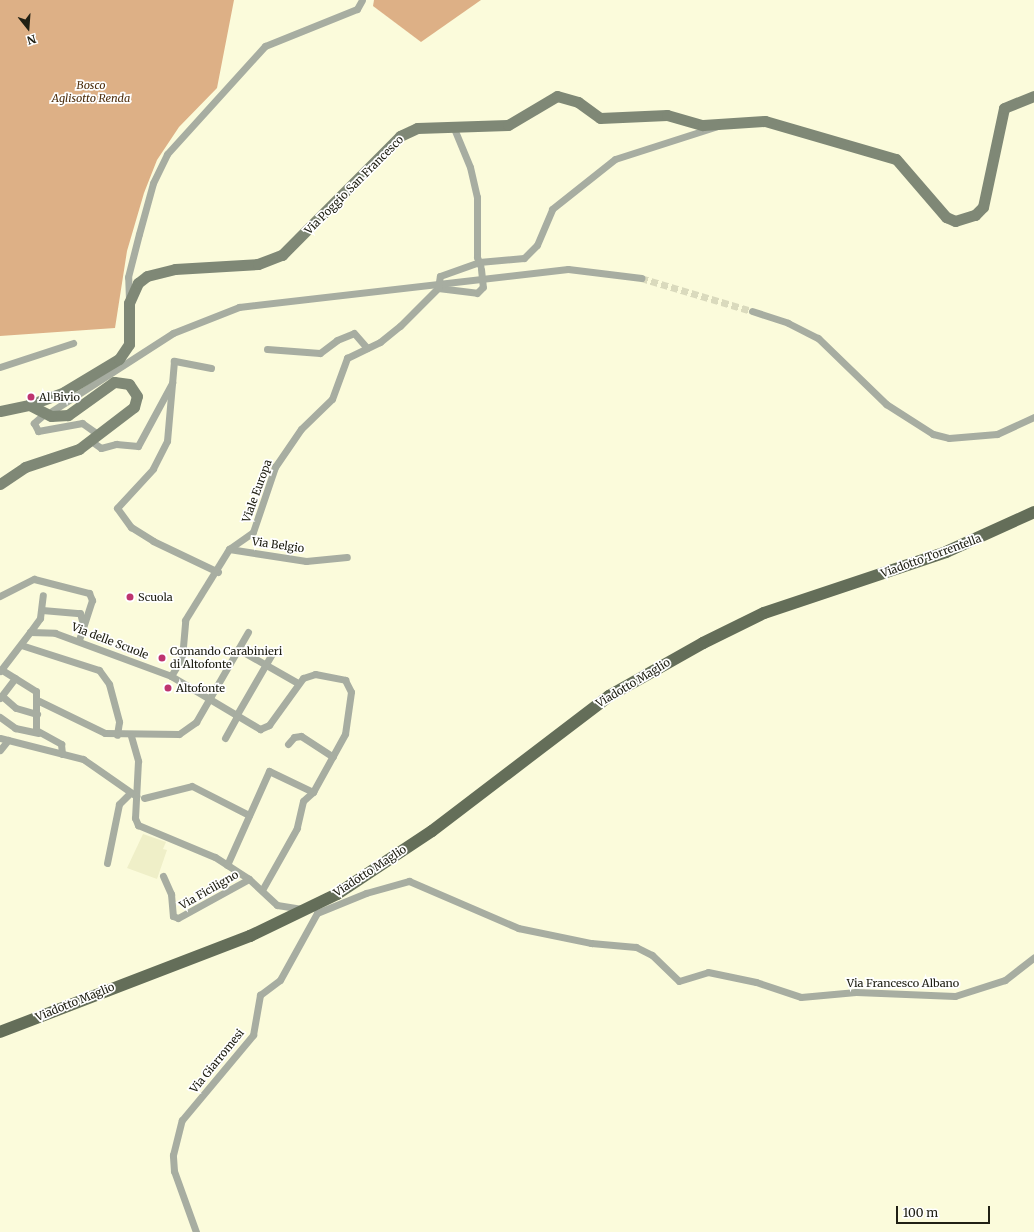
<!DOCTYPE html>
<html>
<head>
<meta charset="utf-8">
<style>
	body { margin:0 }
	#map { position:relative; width:1034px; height:1232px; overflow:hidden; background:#fbfbdb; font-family:Merriweather,serif }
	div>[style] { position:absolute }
	.built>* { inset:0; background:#efefc8 }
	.forest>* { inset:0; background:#ddb086 }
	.street-tunnel>* { height:7px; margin-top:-3.5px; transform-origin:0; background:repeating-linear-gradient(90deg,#dadabd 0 7px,transparent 0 10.5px) }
	.street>* { height:7px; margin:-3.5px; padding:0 3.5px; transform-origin:3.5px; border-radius:3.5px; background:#a7ada1 }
	.secondary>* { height:11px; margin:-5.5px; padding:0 5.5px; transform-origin:5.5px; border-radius:5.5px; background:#7f8876 }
	.primary>* { height:12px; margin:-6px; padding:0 6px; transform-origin:6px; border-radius:6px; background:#646e59 }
	.street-bridge>* { height:7px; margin:-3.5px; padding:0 3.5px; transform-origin:3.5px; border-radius:3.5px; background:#a7ada1 }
	.primary-bridge>* { height:12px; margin:-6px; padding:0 6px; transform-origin:6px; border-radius:6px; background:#646e59 }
	.dots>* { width:11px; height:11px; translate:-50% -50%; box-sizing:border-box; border:2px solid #fff; border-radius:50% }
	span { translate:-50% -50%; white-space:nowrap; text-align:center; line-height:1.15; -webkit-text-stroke:3.5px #fff; paint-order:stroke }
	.park-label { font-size:11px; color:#4d2e0d; font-style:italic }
	.street-label { font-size:11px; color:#202014 }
	.poi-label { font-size:11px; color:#202014 }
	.left { translate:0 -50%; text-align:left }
	.north { position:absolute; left:8px; top:8px; width:40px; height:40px; -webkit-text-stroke:3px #fff; paint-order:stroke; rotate:163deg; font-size:11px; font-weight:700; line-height:16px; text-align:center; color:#202014 }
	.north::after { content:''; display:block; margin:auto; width:14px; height:18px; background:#202014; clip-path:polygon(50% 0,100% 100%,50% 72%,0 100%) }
	.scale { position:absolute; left:896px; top:1206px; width:94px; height:18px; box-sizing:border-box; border:2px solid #202014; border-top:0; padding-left:5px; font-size:12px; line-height:14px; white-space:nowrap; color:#202014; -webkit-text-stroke:3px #fff; paint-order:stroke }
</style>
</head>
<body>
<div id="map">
	<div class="built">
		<i style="clip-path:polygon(143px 834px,166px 842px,163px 849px,167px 850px,157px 879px,127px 868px)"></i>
	</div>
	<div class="forest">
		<i style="clip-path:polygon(0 0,234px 0,217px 88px,179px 127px,157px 160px,144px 193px,127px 251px,115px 328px,0 336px)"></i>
		<i style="clip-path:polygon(374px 0,481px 0,421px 42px,373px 6px)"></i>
	</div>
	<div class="street-tunnel">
		<i style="left:641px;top:278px;width:116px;rotate:16.6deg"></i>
	</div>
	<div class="street">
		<i style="left:453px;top:126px;width:44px;rotate:67.5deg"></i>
		<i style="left:470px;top:167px;width:31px;rotate:77deg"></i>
		<i style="left:477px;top:197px;width:60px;rotate:90deg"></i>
		<i style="left:477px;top:257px;width:9px;rotate:69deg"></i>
		<i style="left:438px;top:288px;width:39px;rotate:7deg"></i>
		<i style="left:477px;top:293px;width:8px;rotate:-45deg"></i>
		<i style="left:129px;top:300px;width:23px;rotate:-92deg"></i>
		<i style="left:128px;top:277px;width:44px;rotate:-75.7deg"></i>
		<i style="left:139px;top:234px;width:53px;rotate:-74.6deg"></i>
		<i style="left:153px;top:183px;width:32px;rotate:-64deg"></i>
		<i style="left:167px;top:154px;width:146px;rotate:-47.8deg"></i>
		<i style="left:265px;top:46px;width:99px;rotate:-21.9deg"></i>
		<i style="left:357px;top:9px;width:10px;rotate:-61deg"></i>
		<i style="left:752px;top:311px;width:38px;rotate:18deg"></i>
		<i style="left:788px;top:323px;width:34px;rotate:27deg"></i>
		<i style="left:818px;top:338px;width:95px;rotate:44.1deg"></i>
		<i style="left:886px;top:404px;width:56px;rotate:32.6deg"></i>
		<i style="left:933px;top:434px;width:16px;rotate:14deg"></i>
		<i style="left:949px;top:438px;width:48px;rotate:-4.8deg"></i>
		<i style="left:997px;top:434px;width:41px;rotate:-24.7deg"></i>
		<i style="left:267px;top:349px;width:53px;rotate:4.3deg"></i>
		<i style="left:320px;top:353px;width:21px;rotate:-37deg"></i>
		<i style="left:337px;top:340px;width:18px;rotate:-22deg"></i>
		<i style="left:354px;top:333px;width:20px;rotate:49deg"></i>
		<i style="left:0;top:367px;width:77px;rotate:-18.2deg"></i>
		<i style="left:211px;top:368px;width:38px;rotate:-169deg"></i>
		<i style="left:174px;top:361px;width:80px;rotate:95deg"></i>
		<i style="left:167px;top:441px;width:31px;rotate:117deg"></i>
		<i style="left:153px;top:469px;width:53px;rotate:132.7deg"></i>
		<i style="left:117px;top:508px;width:24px;rotate:54deg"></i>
		<i style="left:131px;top:527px;width:26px;rotate:32deg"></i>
		<i style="left:153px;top:541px;width:72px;rotate:25.5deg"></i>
		<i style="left:52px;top:411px;width:144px;rotate:-32.8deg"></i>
		<i style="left:173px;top:333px;width:71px;rotate:-21.5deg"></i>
		<i style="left:239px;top:307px;width:331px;rotate:-6.6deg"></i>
		<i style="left:568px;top:269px;width:74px;rotate:7deg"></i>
		<i style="left:42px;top:416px;width:11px;rotate:139deg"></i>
		<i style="left:34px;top:423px;width:9px;rotate:63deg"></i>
		<i style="left:38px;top:431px;width:45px;rotate:-10.3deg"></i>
		<i style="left:82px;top:423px;width:21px;rotate:35deg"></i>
		<i style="left:91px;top:441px;width:12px;rotate:35deg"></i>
		<i style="left:101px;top:448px;width:16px;rotate:-15deg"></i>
		<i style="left:116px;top:444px;width:22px;rotate:5deg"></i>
		<i style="left:138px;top:446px;width:72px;rotate:-61.6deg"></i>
		<i style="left:229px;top:549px;width:78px;rotate:8.9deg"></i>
		<i style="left:306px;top:561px;width:41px;rotate:-5.6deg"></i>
		<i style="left:0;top:596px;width:38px;rotate:-27deg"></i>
		<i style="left:34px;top:579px;width:57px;rotate:14.3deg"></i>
		<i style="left:89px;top:593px;width:8px;rotate:67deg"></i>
		<i style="left:92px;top:600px;width:42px;rotate:108deg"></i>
		<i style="left:42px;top:610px;width:38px;rotate:5deg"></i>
		<i style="left:80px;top:613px;width:11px;rotate:75deg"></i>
		<i style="left:30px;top:632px;width:17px;rotate:-54deg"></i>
		<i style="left:40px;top:618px;width:23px;rotate:-83deg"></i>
		<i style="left:21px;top:645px;width:82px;rotate:17.8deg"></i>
		<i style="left:99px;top:670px;width:17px;rotate:54deg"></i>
		<i style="left:109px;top:684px;width:39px;rotate:75deg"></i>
		<i style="left:119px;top:722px;width:13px;rotate:99deg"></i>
		<i style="left:238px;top:649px;width:67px;rotate:29.6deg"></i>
		<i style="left:2px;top:670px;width:40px;rotate:32deg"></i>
		<i style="left:36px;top:691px;width:39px;rotate:90deg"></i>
		<i style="left:36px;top:730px;width:29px;rotate:29deg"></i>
		<i style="left:61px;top:744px;width:10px;rotate:84deg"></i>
		<i style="left:0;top:671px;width:49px;rotate:-52.4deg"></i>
		<i style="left:30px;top:632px;width:25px;rotate:2deg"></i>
		<i style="left:55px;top:633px;width:124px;rotate:20.3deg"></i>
		<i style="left:171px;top:676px;width:104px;rotate:30.8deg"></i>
		<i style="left:260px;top:729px;width:10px;rotate:-24deg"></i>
		<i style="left:269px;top:725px;width:58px;rotate:-54.1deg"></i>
		<i style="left:303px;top:678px;width:13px;rotate:-18deg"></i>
		<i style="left:315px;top:674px;width:31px;rotate:11deg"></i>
		<i style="left:345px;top:680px;width:13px;rotate:63deg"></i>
		<i style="left:351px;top:692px;width:42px;rotate:98.1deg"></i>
		<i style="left:345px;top:734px;width:66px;rotate:118.9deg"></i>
		<i style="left:313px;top:792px;width:13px;rotate:138deg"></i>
		<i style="left:303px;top:801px;width:28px;rotate:103deg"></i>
		<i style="left:297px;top:828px;width:71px;rotate:119.4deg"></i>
		<i style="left:171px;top:676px;width:21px;rotate:-59deg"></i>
		<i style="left:182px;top:658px;width:38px;rotate:-85deg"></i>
		<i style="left:185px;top:620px;width:84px;rotate:-58.2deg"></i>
		<i style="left:229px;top:549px;width:29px;rotate:-35deg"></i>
		<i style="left:253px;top:532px;width:69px;rotate:-71.3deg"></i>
		<i style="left:275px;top:467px;width:46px;rotate:-55.6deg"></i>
		<i style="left:301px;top:429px;width:43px;rotate:-44.1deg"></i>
		<i style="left:332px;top:399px;width:44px;rotate:-69.9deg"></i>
		<i style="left:347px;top:358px;width:37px;rotate:-26deg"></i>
		<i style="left:380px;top:342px;width:26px;rotate:-39deg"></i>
		<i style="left:400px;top:326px;width:54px;rotate:-45deg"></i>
		<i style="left:438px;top:288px;width:12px;rotate:-81deg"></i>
		<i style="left:440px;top:276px;width:41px;rotate:-19.7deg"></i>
		<i style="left:479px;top:262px;width:45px;rotate:-5.1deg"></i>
		<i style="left:524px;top:258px;width:18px;rotate:-45deg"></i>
		<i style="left:537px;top:245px;width:39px;rotate:-67deg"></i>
		<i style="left:552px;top:209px;width:80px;rotate:-38.4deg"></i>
		<i style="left:615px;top:159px;width:108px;rotate:-17.8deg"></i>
		<i style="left:2px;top:696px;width:18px;rotate:41deg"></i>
		<i style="left:16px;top:708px;width:22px;rotate:16deg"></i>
		<i style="left:0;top:698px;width:25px;rotate:-53deg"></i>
		<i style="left:39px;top:701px;width:73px;rotate:25.9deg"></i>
		<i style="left:105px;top:733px;width:74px;rotate:0.8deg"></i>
		<i style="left:179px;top:734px;width:21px;rotate:-35deg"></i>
		<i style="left:196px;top:722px;width:104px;rotate:-60deg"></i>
		<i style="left:236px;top:716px;width:74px;rotate:-60deg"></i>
		<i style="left:0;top:717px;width:19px;rotate:36deg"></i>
		<i style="left:15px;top:728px;width:24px;rotate:12deg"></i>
		<i style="left:131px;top:736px;width:26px;rotate:74deg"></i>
		<i style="left:138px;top:761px;width:57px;rotate:93deg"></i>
		<i style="left:135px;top:818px;width:8px;rotate:67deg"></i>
		<i style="left:138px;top:825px;width:83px;rotate:22.6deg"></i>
		<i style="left:215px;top:857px;width:40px;rotate:32.9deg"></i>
		<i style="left:249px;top:879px;width:38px;rotate:43deg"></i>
		<i style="left:277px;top:905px;width:25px;rotate:9deg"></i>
		<i style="left:0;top:738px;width:86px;rotate:14.2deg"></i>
		<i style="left:83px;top:759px;width:65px;rotate:34.9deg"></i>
		<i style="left:225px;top:738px;width:25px;rotate:-61deg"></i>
		<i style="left:288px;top:744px;width:9px;rotate:-49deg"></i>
		<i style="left:294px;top:737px;width:7px;rotate:-8deg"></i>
		<i style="left:301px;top:736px;width:38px;rotate:33deg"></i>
		<i style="left:0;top:750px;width:13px;rotate:-51deg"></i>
		<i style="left:144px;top:798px;width:49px;rotate:-14deg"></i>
		<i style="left:192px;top:786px;width:64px;rotate:27deg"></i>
		<i style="left:107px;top:863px;width:60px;rotate:-78.5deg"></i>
		<i style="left:119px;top:804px;width:16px;rotate:-45deg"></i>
		<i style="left:227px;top:865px;width:103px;rotate:-65.9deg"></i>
		<i style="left:269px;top:771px;width:49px;rotate:25.5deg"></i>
		<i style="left:163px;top:876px;width:20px;rotate:66deg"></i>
		<i style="left:171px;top:894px;width:22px;rotate:85deg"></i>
		<i style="left:173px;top:916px;width:5px;rotate:22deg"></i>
		<i style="left:178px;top:918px;width:81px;rotate:-28.8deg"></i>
		<i style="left:317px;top:913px;width:53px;rotate:-22.2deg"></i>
		<i style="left:366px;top:893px;width:45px;rotate:-15.6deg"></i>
		<i style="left:409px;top:881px;width:119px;rotate:23.3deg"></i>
		<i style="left:518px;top:928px;width:75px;rotate:11.6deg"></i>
		<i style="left:591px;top:943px;width:45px;rotate:5.1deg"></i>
		<i style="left:636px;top:947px;width:18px;rotate:27deg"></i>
		<i style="left:652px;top:955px;width:37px;rotate:44deg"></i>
		<i style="left:679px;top:981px;width:30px;rotate:-17deg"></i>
		<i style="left:708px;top:972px;width:49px;rotate:11.8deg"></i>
		<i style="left:756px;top:982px;width:47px;rotate:18.4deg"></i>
		<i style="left:801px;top:997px;width:55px;rotate:-5.2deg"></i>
		<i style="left:856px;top:992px;width:99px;rotate:2.3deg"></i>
		<i style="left:955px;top:996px;width:52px;rotate:-17.7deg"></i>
		<i style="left:1005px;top:980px;width:37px;rotate:-38deg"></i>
		<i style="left:196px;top:1232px;width:65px;rotate:-109.8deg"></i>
		<i style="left:174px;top:1171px;width:16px;rotate:-94deg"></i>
		<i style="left:173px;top:1155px;width:36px;rotate:-76deg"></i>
		<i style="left:182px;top:1120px;width:111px;rotate:-50.1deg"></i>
		<i style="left:253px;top:1035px;width:41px;rotate:-80.1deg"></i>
		<i style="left:260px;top:995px;width:25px;rotate:-37deg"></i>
		<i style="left:280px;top:980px;width:77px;rotate:-61.1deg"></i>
	</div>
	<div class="secondary">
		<i style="left:0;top:411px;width:30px;rotate:-12deg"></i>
		<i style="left:29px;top:405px;width:37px;rotate:-20deg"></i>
		<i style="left:64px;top:392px;width:64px;rotate:-31deg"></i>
		<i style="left:119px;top:359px;width:18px;rotate:-56deg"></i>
		<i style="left:129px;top:344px;width:41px;rotate:-90deg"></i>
		<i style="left:129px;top:303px;width:22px;rotate:-66deg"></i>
		<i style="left:138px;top:283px;width:11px;rotate:-38deg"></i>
		<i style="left:147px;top:276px;width:29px;rotate:-14deg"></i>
		<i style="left:175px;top:269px;width:83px;rotate:-3.4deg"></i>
		<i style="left:258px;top:264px;width:26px;rotate:-21deg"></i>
		<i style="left:282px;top:255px;width:168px;rotate:-45.2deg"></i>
		<i style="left:400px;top:136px;width:19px;rotate:-25deg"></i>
		<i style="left:417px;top:128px;width:91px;rotate:-1.9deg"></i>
		<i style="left:508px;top:125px;width:57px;rotate:-30.6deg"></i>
		<i style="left:557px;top:96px;width:22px;rotate:16deg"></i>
		<i style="left:578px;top:102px;width:27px;rotate:36deg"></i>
		<i style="left:600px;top:118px;width:67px;rotate:-2.6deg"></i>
		<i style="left:667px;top:115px;width:37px;rotate:16deg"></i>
		<i style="left:703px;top:125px;width:62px;rotate:-3.7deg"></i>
		<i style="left:765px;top:121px;width:136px;rotate:16.2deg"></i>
		<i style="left:896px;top:159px;width:77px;rotate:49.2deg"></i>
		<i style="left:946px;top:217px;width:10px;rotate:24deg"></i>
		<i style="left:955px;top:221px;width:21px;rotate:-17deg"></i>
		<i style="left:975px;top:215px;width:11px;rotate:-45deg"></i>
		<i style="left:983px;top:207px;width:101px;rotate:-78deg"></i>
		<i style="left:1004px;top:108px;width:32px;rotate:-22deg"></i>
		<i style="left:0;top:484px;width:30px;rotate:-34deg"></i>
		<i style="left:25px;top:467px;width:57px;rotate:-18.4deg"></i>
		<i style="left:79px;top:449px;width:69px;rotate:-37.4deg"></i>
		<i style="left:134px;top:407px;width:11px;rotate:-75deg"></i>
		<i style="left:137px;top:396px;width:14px;rotate:-124deg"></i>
		<i style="left:129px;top:384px;width:15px;rotate:-172deg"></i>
		<i style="left:114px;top:382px;width:57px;rotate:144.3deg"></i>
		<i style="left:68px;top:415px;width:17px;rotate:177deg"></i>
		<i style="left:51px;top:416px;width:25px;rotate:-153deg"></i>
	</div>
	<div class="primary">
		<i style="left:703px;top:643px;width:68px;rotate:-26.2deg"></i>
		<i style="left:764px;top:613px;width:192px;rotate:-18.5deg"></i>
		<i style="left:946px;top:552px;width:97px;rotate:-24.4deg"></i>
	</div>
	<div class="street-bridge">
		<i style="left:481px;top:269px;width:18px;rotate:84deg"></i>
	</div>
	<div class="primary-bridge">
		<i style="left:0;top:1032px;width:268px;rotate:-21deg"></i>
		<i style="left:250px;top:936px;width:97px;rotate:-25.8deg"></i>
		<i style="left:337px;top:894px;width:114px;rotate:-33.6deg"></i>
		<i style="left:432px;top:831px;width:223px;rotate:-37.3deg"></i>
		<i style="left:609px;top:696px;width:108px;rotate:-29.4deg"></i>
	</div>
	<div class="dots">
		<i style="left:31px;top:397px;background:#be346f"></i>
		<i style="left:130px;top:597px;background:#be346f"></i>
		<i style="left:162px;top:658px;background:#be346f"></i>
		<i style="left:168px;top:688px;background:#be346f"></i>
	</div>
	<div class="park-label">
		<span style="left:91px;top:92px">Bosco<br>Aglisotto Renda</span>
	</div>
	<div class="street-label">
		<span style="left:354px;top:185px;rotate:-45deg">Via Poggio San Francesco</span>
		<span style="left:257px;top:491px;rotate:-70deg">Viale Europa</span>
		<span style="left:278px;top:545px;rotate:8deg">Via Belgio</span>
		<span style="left:931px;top:556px;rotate:-20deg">Viadotto Torrentella</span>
		<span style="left:110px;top:641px;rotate:21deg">Via delle Scuole</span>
		<span style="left:633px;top:683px;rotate:-31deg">Viadotto Maglio</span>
		<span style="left:370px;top:871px;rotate:-33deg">Viadotto Maglio</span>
		<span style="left:209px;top:890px;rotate:-30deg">Via Ficiligno</span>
		<span style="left:903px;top:983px">Via Francesco Albano</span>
		<span style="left:75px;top:1002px;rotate:-22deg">Viadotto Maglio</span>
		<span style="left:217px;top:1061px;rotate:-51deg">Via Giarromesi</span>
	</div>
	<div class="poi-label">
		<span class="left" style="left:39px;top:397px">Al Bivio</span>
		<span class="left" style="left:138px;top:597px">Scuola</span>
		<span class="left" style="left:170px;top:658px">Comando Carabinieri<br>di Altofonte</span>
		<span class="left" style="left:176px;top:688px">Altofonte</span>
	</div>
	<div class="north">N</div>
	<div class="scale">100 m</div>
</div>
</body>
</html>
